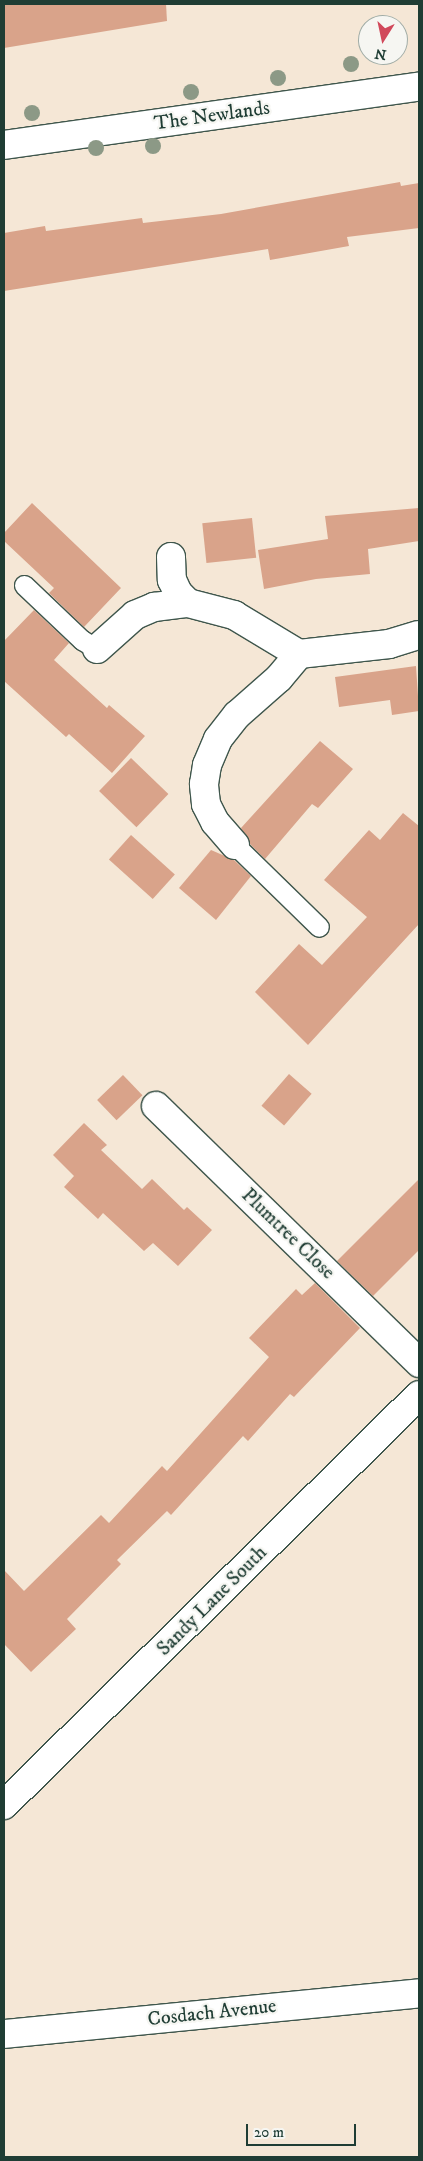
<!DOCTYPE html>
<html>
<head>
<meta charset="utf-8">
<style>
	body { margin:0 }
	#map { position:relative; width:423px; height:2161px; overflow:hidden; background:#f5e7d6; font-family:"IM FELL DW Pica",serif }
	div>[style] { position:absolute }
	.building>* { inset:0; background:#d9a38a; transform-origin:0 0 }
	.roads { filter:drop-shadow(1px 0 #3f564c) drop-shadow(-1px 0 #3f564c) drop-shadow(0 1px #3f564c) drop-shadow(0 -1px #3f564c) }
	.service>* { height:19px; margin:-9.5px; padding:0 9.5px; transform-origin:9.5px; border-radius:9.5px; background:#fff }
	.minor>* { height:28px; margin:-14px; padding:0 14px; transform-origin:14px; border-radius:14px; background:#fff }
	.tertiary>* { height:28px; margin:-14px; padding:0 14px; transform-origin:14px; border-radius:14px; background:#fff }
	.trees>* { width:16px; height:16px; margin:-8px; border-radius:50%; background:#8c9986 }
	span { translate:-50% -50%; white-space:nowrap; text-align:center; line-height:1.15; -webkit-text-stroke:4.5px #f6f6f2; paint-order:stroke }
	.street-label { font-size:20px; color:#1f3d34 }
	.frame { position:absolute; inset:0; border:5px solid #1f3d34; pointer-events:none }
	.north { position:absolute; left:358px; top:15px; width:50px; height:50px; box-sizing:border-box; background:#f6f6f2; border:1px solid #a0aca6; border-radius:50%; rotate:190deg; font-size:14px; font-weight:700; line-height:20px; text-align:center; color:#1f3d34 }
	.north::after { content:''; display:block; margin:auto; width:18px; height:22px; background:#d1495b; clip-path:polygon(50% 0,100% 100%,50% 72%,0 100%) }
	.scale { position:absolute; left:246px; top:2124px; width:110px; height:22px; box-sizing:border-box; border:2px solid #1f3d34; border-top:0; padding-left:6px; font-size:15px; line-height:18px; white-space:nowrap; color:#1f3d34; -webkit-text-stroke:4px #f6f6f2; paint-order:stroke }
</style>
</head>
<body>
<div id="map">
	<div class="building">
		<i style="clip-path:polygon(4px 4px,166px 4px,167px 21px,4px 48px)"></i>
		<i style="clip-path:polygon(400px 182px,401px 186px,419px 183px,419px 228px,347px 237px,349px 246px,270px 260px,268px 249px,4px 291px,4px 233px,45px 226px,46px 231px,142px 218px,143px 223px,221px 214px)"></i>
		<i style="clip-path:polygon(32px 503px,121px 588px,84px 627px,49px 593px,54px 588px,4px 541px,4px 533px)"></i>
		<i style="clip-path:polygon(419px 508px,419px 541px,368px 549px,370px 574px,316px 579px,264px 589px,258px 550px,328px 539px,325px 516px)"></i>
		<i style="left:252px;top:518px;width:40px;height:50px;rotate:84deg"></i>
		<i style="clip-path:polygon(34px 610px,69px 643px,54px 660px,107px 708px,109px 705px,145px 736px,112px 773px,69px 734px,66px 737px,4px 681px,4px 641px)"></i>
		<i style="clip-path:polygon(416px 666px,419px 711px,392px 715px,390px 700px,339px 707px,335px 677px)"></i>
		<i style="clip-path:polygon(320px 741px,353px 769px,318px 808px,312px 804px,265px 859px,250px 844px,241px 828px)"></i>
		<i style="left:131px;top:758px;width:52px;height:46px;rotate:44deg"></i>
		<i style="clip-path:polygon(403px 813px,419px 826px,419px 924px,308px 1045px,255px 992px,299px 944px,322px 965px,367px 917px,324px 880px,369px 830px,380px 840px)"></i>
		<i style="left:131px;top:835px;width:59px;height:33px;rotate:42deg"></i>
		<i style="clip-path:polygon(211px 850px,234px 860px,251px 876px,216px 920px,179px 888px)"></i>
		<i style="left:289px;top:1074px;width:30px;height:42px;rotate:41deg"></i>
		<i style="left:123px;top:1075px;width:28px;height:36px;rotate:46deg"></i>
		<i style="clip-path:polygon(84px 1123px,107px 1145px,101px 1150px,142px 1189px,152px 1179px,184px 1210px,187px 1207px,212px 1230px,178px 1266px,153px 1243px,144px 1251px,103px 1213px,98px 1219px,64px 1187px,74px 1176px,53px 1155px)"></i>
		<i style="clip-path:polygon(419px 1179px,419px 1250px,373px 1296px,337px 1261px)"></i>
		<i style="clip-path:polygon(315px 1283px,360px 1328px,294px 1397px,290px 1394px,248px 1441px,243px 1436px,171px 1515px,167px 1511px,117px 1560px,121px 1564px,67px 1619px,76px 1629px,31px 1672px,4px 1644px,4px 1570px,24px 1591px,101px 1515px,109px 1523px,162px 1466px,167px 1471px,269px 1357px,249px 1338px,296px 1289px,302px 1295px)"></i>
	</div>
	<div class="roads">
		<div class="service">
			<i style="left:24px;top:585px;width:80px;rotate:43.5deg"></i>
			<i style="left:82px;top:640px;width:17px;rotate:31deg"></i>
			<i style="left:235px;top:845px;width:117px;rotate:44.3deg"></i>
		</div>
		<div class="minor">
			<i style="left:4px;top:145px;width:419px;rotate:-8deg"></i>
			<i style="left:171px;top:557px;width:23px;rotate:88deg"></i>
			<i style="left:172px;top:580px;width:14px;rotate:65deg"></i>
			<i style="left:178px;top:593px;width:14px;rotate:45deg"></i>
			<i style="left:97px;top:649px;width:51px;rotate:-41.8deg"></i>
			<i style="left:135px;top:615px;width:21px;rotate:-23deg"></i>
			<i style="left:154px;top:607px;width:34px;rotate:-7deg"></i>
			<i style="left:188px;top:603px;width:48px;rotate:14.6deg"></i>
			<i style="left:234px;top:615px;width:76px;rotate:31deg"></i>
			<i style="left:235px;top:845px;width:30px;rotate:-131deg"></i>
			<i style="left:215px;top:822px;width:20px;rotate:-117deg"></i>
			<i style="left:206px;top:804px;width:20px;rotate:-96deg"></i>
			<i style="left:204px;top:784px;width:19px;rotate:-81deg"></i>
			<i style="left:207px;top:765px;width:28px;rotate:-67deg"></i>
			<i style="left:218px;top:739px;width:31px;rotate:-52deg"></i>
			<i style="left:237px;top:715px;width:56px;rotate:-41.4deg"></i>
			<i style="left:279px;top:678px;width:31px;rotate:-50deg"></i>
			<i style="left:299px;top:654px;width:91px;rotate:-6.3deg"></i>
			<i style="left:389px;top:644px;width:31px;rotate:-17deg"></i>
			<i style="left:156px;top:1106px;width:368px;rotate:44.3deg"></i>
			<i style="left:4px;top:2034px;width:417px;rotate:-5.6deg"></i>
		</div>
		<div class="tertiary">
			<i style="left:4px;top:1805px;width:583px;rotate:-44.65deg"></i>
		</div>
	</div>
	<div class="trees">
		<i style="left:351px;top:64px"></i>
		<i style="left:278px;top:78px"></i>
		<i style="left:191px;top:92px"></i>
		<i style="left:32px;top:113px"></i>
		<i style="left:153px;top:146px"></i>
		<i style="left:96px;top:148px"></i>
	</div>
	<div class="street-label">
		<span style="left:212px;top:116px;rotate:-8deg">The Newlands</span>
		<span style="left:288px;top:1234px;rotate:44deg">Plumtree Close</span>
		<span style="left:212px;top:1601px;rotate:-45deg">Sandy Lane South</span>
		<span style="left:212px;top:2013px;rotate:-6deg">Cosdach Avenue</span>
	</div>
	<div class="frame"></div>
	<div class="north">N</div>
	<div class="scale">20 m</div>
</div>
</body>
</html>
